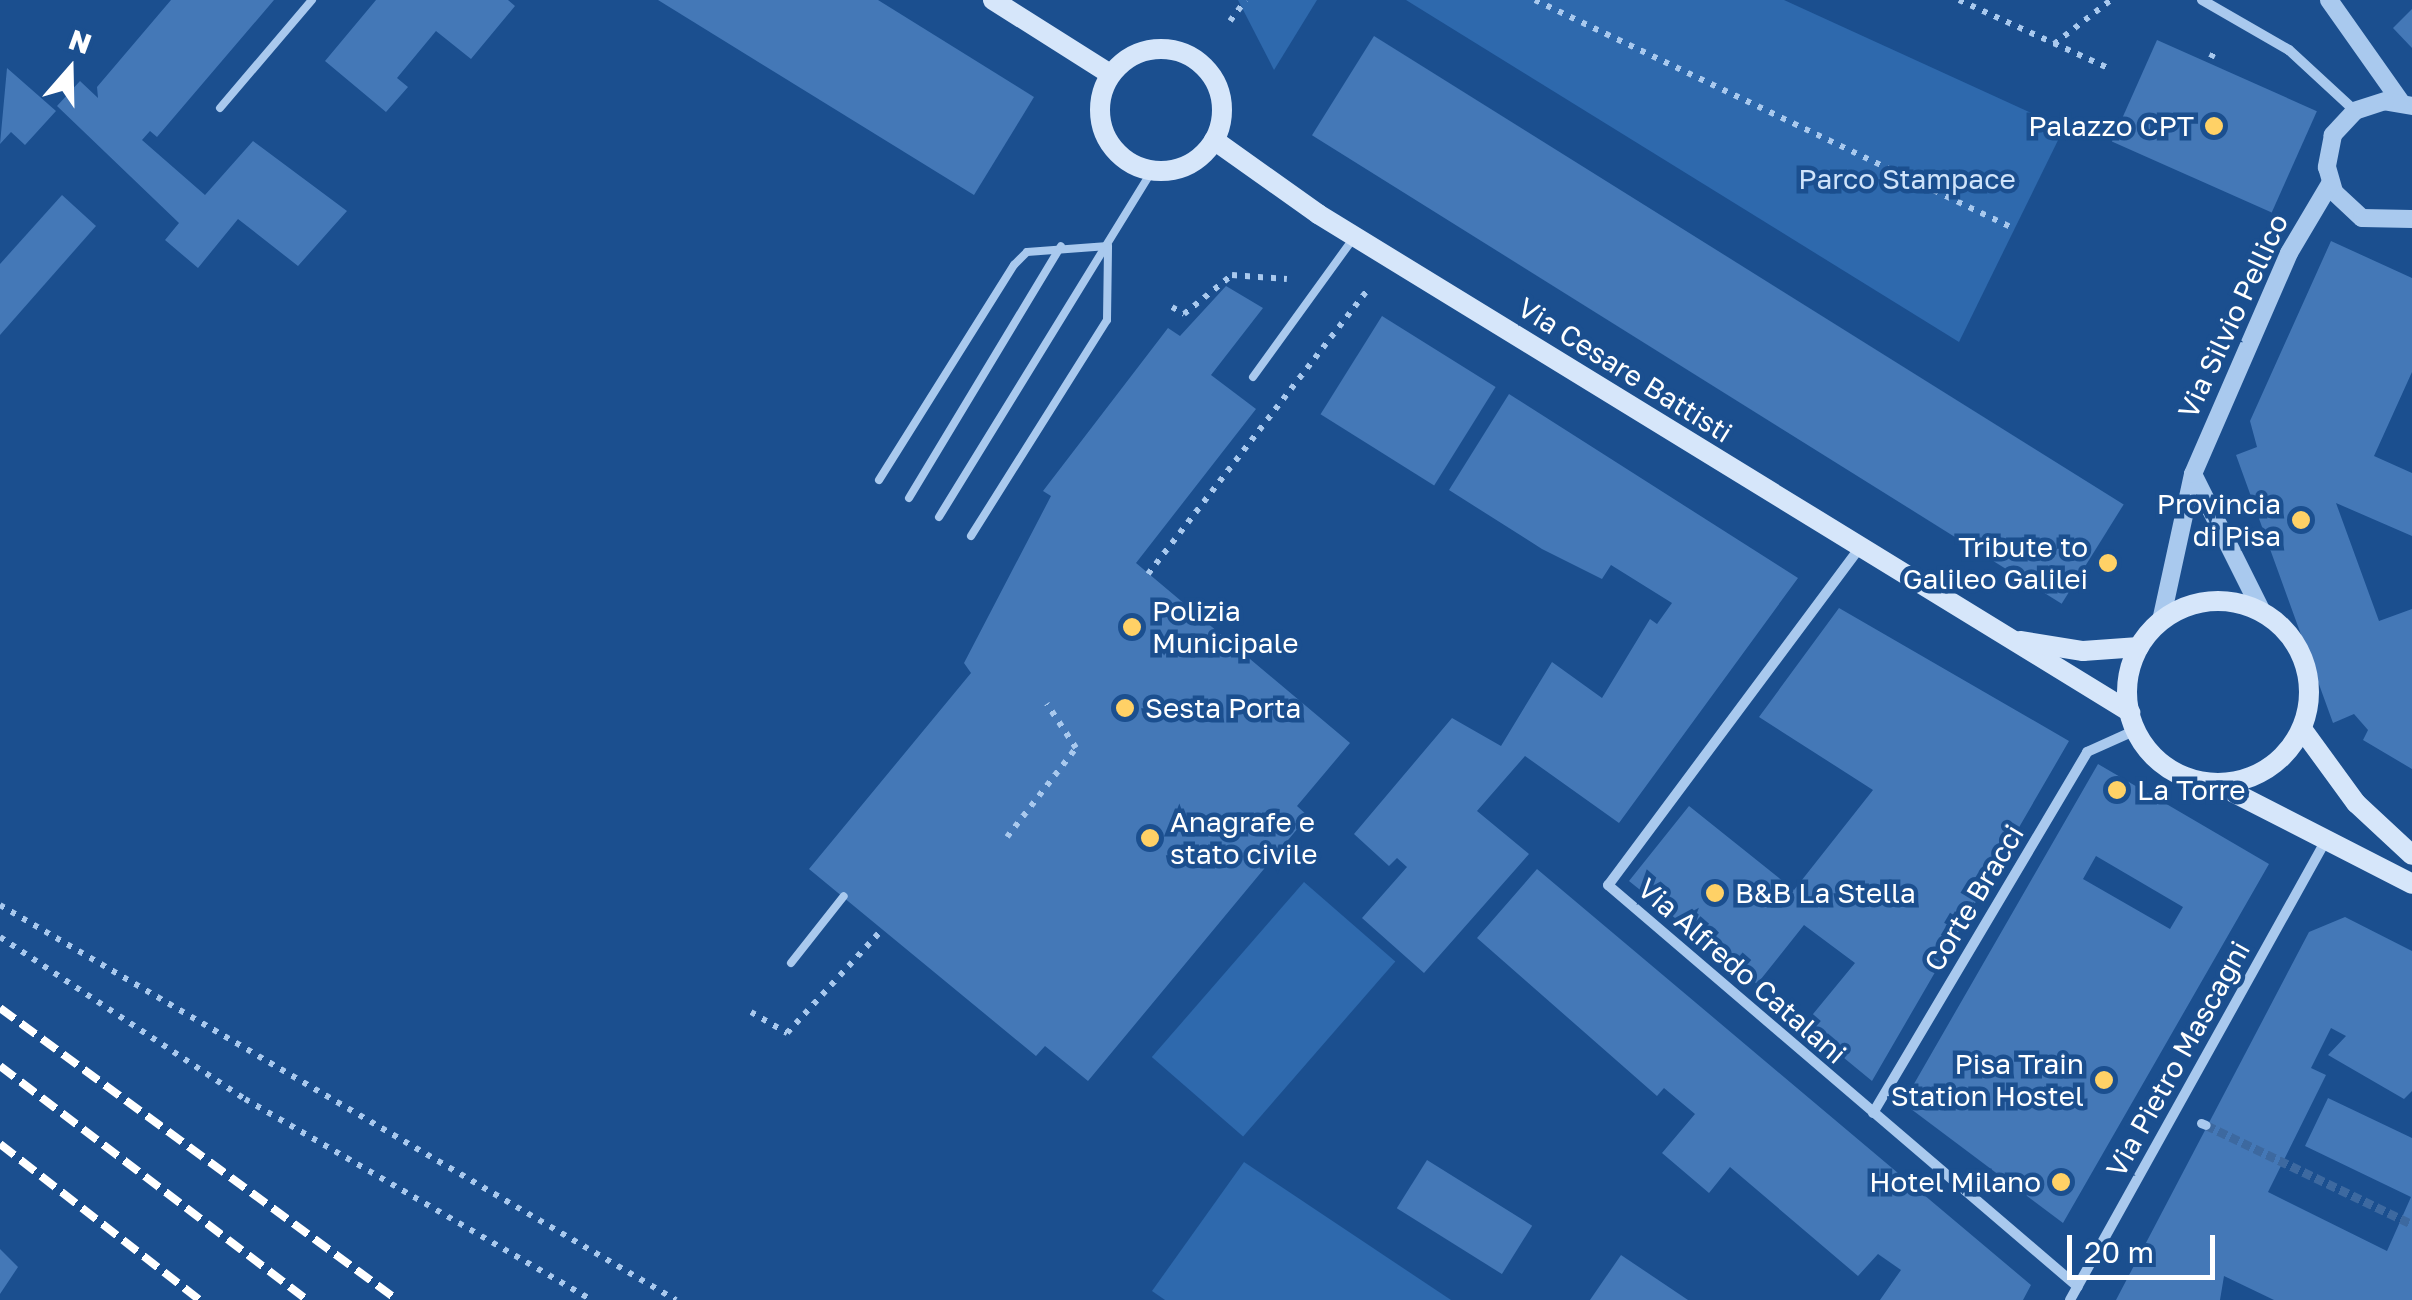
<!DOCTYPE html>
<html>
<head>
<meta charset="utf-8">
<style>
	body { margin:0 }
	#map { position:relative; width:2412px; height:1300px; overflow:hidden; background:#1b4f8f; font-family:"Golos Text",sans-serif }
	div>[style] { position:absolute }
	.green>* { inset:0; background:#2e69ad; transform-origin:0 0 }
	.building>* { inset:0; background:#4478b7; transform-origin:0 0 }
	.pedestrian-tunnel>* { height:9px; margin-top:-4.5px; transform-origin:0; background:repeating-linear-gradient(90deg,#3d69a0 0 9px,transparent 0 13.5px) }
	.path>* { height:6px; margin-top:-3px; transform-origin:0; background:repeating-linear-gradient(90deg,#a9c9ee 0 5px,transparent 0 13px) }
	.service>* { height:8px; margin:-4px; padding:0 4px; transform-origin:4px; border-radius:4px; background:#a9c9ee }
	.pedestrian>* { height:9px; margin:-4.5px; padding:0 4.5px; transform-origin:4.5px; border-radius:4.5px; background:#a9c9ee }
	.minor>* { height:10px; margin:-5px; padding:0 5px; transform-origin:5px; border-radius:5px; background:#a9c9ee }
	.tertiary>* { height:18px; margin:-9px; padding:0 9px; transform-origin:9px; border-radius:9px; background:#a9c9ee }
	.secondary>* { height:20px; margin:-10px; padding:0 10px; transform-origin:10px; border-radius:10px; background:#d6e6fa }
	.secondary>.ring { margin:-10px; padding:0; box-sizing:content-box; background:none; border:20px solid #d6e6fa; border-radius:50% }
	.rail>* { height:8px; margin-top:-4px; transform-origin:0; background:repeating-linear-gradient(90deg,#fff 0 18px,transparent 0 26px) }
	.dots>* { width:28px; height:28px; translate:-50% -50%; box-sizing:border-box; border:5px solid #1b4f8f; border-radius:50% }
	span { translate:-50% -50%; white-space:nowrap; text-align:center; line-height:1.15; -webkit-text-stroke:9px #1b4f8f; paint-order:stroke }
	.poi-label { font-size:28px; color:#fff }
	.right { translate:-100% -50%; text-align:right }
	.left { translate:0 -50%; text-align:left }
	.park-label { font-size:28px; color:#cfe3fa }
	.street-label { font-size:28px; color:#fff }
	.north { position:absolute; left:20px; top:20px; width:100px; height:100px; -webkit-text-stroke:8px #1b4f8f; paint-order:stroke; rotate:20deg; font-size:28px; font-weight:700; line-height:40px; text-align:center; color:#fff }
	.north::after { content:''; display:block; margin:auto; width:35px; height:45px; background:#fff; clip-path:polygon(50% 0,100% 100%,50% 72%,0 100%) }
	.scale { position:absolute; left:2067px; top:1235px; width:148px; height:45px; box-sizing:border-box; border:5px solid #fff; border-top:0; padding-left:12px; font-size:30px; line-height:35px; white-space:nowrap; color:#fff; -webkit-text-stroke:8px #1b4f8f; paint-order:stroke }
</style>
</head>
<body>
<div id="map">
	<div class="green">
		<i style="clip-path:polygon(1238px 0,1317px 0,1274px 70px)"></i>
		<i style="clip-path:polygon(1406px 0,1784px 0,2064px 128px,1959px 342px)"></i>
		<i style="left:1304px;top:882px;width:121px;height:232px;rotate:41deg"></i>
		<i style="clip-path:polygon(1244px 1162px,1451px 1300px,1165px 1300px,1152px 1291px)"></i>
	</div>
	<div class="building">
		<i style="clip-path:polygon(171px 0,274px 0,157px 137px,150px 131px,142px 140px,205px 195px,253px 141px,347px 211px,298px 266px,238px 219px,198px 268px,165px 240px,179px 223px,57px 106px,80px 81px,98px 98px,97px 87px)"></i>
		<i style="clip-path:polygon(376px 0,508px 0,515px 6px,471px 59px,436px 31px,397px 78px,408px 87px,386px 112px,325px 61px)"></i>
		<i style="clip-path:polygon(658px 0,878px 0,1034px 97px,974px 195px)"></i>
		<i style="clip-path:polygon(2412px 9px,2412px 48px,2393px 28px)"></i>
		<i style="left:1374px;top:36px;width:884px;height:117px;rotate:32deg"></i>
		<i style="left:2157px;top:40px;width:175px;height:111px;rotate:24deg"></i>
		<i style="clip-path:polygon(7px 68px,56px 111px,25px 145px,11px 132px,0 144px)"></i>
		<i style="clip-path:polygon(62px 195px,96px 226px,0 335px,0 264px)"></i>
		<i style="clip-path:polygon(2331px 241px,2412px 278px,2412px 372px,2374px 456px,2412px 473px,2412px 536px,2336px 503px,2379px 621px,2412px 609px,2412px 769px,2363px 740px,2368px 730px,2354px 714px,2333px 723px,2236px 455px,2257px 447px,2250px 421px)"></i>
		<i style="clip-path:polygon(1226px 286px,1263px 308px,1211px 375px,1256px 409px,1136px 563px,1350px 743px,1297px 806px,1308px 816px,1088px 1081px,1045px 1046px,1036px 1056px,809px 869px,971px 673px,964px 663px,1051px 496px,1043px 491px,1168px 328px,1180px 336px)"></i>
		<i style="left:1382px;top:316px;width:134px;height:116px;rotate:32deg"></i>
		<i style="clip-path:polygon(1509px 394px,1798px 578px,1619px 823px,1525px 756px,1477px 811px,1529px 854px,1424px 973px,1362px 918px,1407px 867px,1397px 858px,1389px 866px,1354px 834px,1452px 718px,1501px 746px,1552px 662px,1602px 698px,1650px 619px,1657px 624px,1672px 603px,1611px 565px,1602px 579px,1542px 549px,1449px 490px)"></i>
		<i style="clip-path:polygon(1839px 608px,2069px 741px,1872px 1081px,1804px 1025px,1855px 963px,1804px 925px,1757px 984px,1629px 881px,1689px 806px,1794px 890px,1873px 790px,1759px 717px)"></i>
		<i style="clip-path:polygon(evenodd,2098px 764px,2269px 864px,2063px 1223px,1903px 1103px,2098px 764px,2096px 856px,2183px 907px,2170px 929px,2083px 879px,2096px 856px)"></i>
		<i style="clip-path:polygon(1537px 869px,2031px 1285px,2023px 1300px,1880px 1300px,1901px 1270px,1878px 1254px,1858px 1276px,1730px 1167px,1709px 1193px,1662px 1153px,1695px 1114px,1664px 1088px,1657px 1096px,1477px 938px)"></i>
		<i style="clip-path:polygon(2345px 917px,2412px 951px,2412px 1091px,2404px 1099px,2328px 1055px,2346px 1036px,2331px 1028px,2311px 1068px,2326px 1075px,2268px 1192px,2387px 1251px,2411px 1197px,2305px 1146px,2328px 1098px,2412px 1138px,2412px 1300px,2274px 1300px,2224px 1276px,2220px 1300px,2116px 1300px,2309px 932px)"></i>
		<i style="left:1427px;top:1160px;width:124px;height:57px;rotate:32deg"></i>
		<i style="clip-path:polygon(0 1249px,18px 1267px,0 1294px)"></i>
		<i style="clip-path:polygon(1621px 1255px,1688px 1300px,1590px 1300px)"></i>
	</div>
	<div class="pedestrian-tunnel">
		<i style="left:2206px;top:1125px;width:229px;rotate:25.7deg"></i>
	</div>
	<div class="path">
		<i style="left:1535px;top:0;width:532px;rotate:25.51deg"></i>
		<i style="left:1959px;top:0;width:162px;rotate:24.5deg"></i>
		<i style="left:1230px;top:21px;width:26px;rotate:-53deg"></i>
		<i style="left:2054px;top:44px;width:72px;rotate:-37.7deg"></i>
		<i style="left:2211px;top:58px;width:9px;rotate:-63deg"></i>
		<i style="left:1172px;top:307px;width:14px;rotate:30deg"></i>
		<i style="left:1184px;top:314px;width:62px;rotate:-39.1deg"></i>
		<i style="left:1232px;top:275px;width:55px;rotate:4.2deg"></i>
		<i style="left:1148px;top:574px;width:358px;rotate:-52.3deg"></i>
		<i style="left:1007px;top:837px;width:113px;rotate:-52.2deg"></i>
		<i style="left:1076px;top:748px;width:53px;rotate:-123.4deg"></i>
		<i style="left:0;top:905px;width:783px;rotate:30.3deg"></i>
		<i style="left:0;top:937px;width:294px;rotate:33.5deg"></i>
		<i style="left:245px;top:1099px;width:401px;rotate:30.1deg"></i>
		<i style="left:751px;top:1012px;width:42px;rotate:30.3deg"></i>
		<i style="left:787px;top:1033px;width:136px;rotate:-47.4deg"></i>
	</div>
	<div class="service">
		<i style="left:220px;top:108px;width:142px;rotate:-49.6deg"></i>
		<i style="left:1253px;top:377px;width:169px;rotate:-54.1deg"></i>
		<i style="left:879px;top:480px;width:254px;rotate:-57.9deg"></i>
		<i style="left:1014px;top:265px;width:18px;rotate:-45deg"></i>
		<i style="left:1027px;top:252px;width:81px;rotate:-4.2deg"></i>
		<i style="left:909px;top:498px;width:294px;rotate:-58.9deg"></i>
		<i style="left:939px;top:517px;width:405px;rotate:-58.4deg"></i>
		<i style="left:971px;top:536px;width:255px;rotate:-57.8deg"></i>
		<i style="left:1107px;top:320px;width:74px;rotate:-89.2deg"></i>
		<i style="left:791px;top:963px;width:85px;rotate:-51.7deg"></i>
	</div>
	<div class="pedestrian">
		<i style="left:2201px;top:1123px;width:5px;rotate:22deg"></i>
	</div>
	<div class="minor">
		<i style="left:2202px;top:0;width:100px;rotate:29.9deg"></i>
		<i style="left:2289px;top:50px;width:90px;rotate:42.7deg"></i>
		<i style="left:1861px;top:546px;width:423px;rotate:126.7deg"></i>
		<i style="left:1608px;top:885px;width:618px;rotate:40.54deg"></i>
		<i style="left:1873px;top:1113px;width:420px;rotate:-59.3deg"></i>
		<i style="left:2087px;top:752px;width:54px;rotate:-24.2deg"></i>
		<i style="left:2070px;top:1300px;width:526px;rotate:-60.9deg"></i>
	</div>
	<div class="tertiary">
		<i style="left:2329px;top:0;width:125px;rotate:54.8deg"></i>
		<i style="left:2412px;top:106px;width:27px;rotate:-170deg"></i>
		<i style="left:2385px;top:101px;width:32px;rotate:162deg"></i>
		<i style="left:2355px;top:111px;width:33px;rotate:133deg"></i>
		<i style="left:2333px;top:135px;width:33px;rotate:101deg"></i>
		<i style="left:2327px;top:167px;width:26px;rotate:74deg"></i>
		<i style="left:2334px;top:192px;width:38px;rotate:43deg"></i>
		<i style="left:2362px;top:218px;width:50px;rotate:1.1deg"></i>
		<i style="left:2193px;top:474px;width:154px;rotate:63.4deg"></i>
		<i style="left:2161px;top:621px;width:150px;rotate:-77.7deg"></i>
		<i style="left:2193px;top:474px;width:241px;rotate:-66.5deg"></i>
		<i style="left:2289px;top:253px;width:80px;rotate:-59.3deg"></i>
	</div>
	<div class="secondary">
		<i style="left:993px;top:0;width:138px;rotate:32.3deg"></i>
		<i class="ring" style="left:1100px;top:49px;width:102px;height:102px"></i>
		<i style="left:1214px;top:140px;width:128px;rotate:35.4deg"></i>
		<i style="left:1318px;top:214px;width:953px;rotate:31.52deg"></i>
		<i class="ring" style="left:2127px;top:601px;width:162px;height:162px"></i>
		<i style="left:2020px;top:641px;width:64px;rotate:9deg"></i>
		<i style="left:2083px;top:651px;width:56px;rotate:-4.1deg"></i>
		<i style="left:2302px;top:729px;width:92px;rotate:53.9deg"></i>
		<i style="left:2356px;top:803px;width:76px;rotate:42.9deg"></i>
		<i style="left:2217px;top:784px;width:219px;rotate:27.1deg"></i>
	</div>
	<div class="rail">
		<i style="left:0;top:1008px;width:493px;rotate:36.3deg"></i>
		<i style="left:0;top:1066px;width:386px;rotate:37.3deg"></i>
		<i style="left:0;top:1144px;width:254px;rotate:38deg"></i>
	</div>
	<div class="dots">
		<i style="left:2214px;top:126px;background:#ffd166"></i>
		<i style="left:2301px;top:520px;background:#ffd166"></i>
		<i style="left:2108px;top:563px;background:#ffd166"></i>
		<i style="left:1132px;top:627px;background:#ffd166"></i>
		<i style="left:1125px;top:708px;background:#ffd166"></i>
		<i style="left:2117px;top:790px;background:#ffd166"></i>
		<i style="left:1150px;top:838px;background:#ffd166"></i>
		<i style="left:1715px;top:893px;background:#ffd166"></i>
		<i style="left:2104px;top:1080px;background:#ffd166"></i>
		<i style="left:2061px;top:1182px;background:#ffd166"></i>
	</div>
	<div class="poi-label">
		<span class="right" style="left:2194px;top:126px">Palazzo CPT</span>
		<span class="right" style="left:2281px;top:520px">Provincia<br>di Pisa</span>
		<span class="right" style="left:2088px;top:563px">Tribute to<br>Galileo Galilei</span>
		<span class="left" style="left:1152px;top:627px">Polizia<br>Municipale</span>
		<span class="left" style="left:1145px;top:708px">Sesta Porta</span>
		<span class="left" style="left:2137px;top:790px">La Torre</span>
		<span class="left" style="left:1170px;top:838px">Anagrafe e<br>stato civile</span>
		<span class="left" style="left:1735px;top:893px">B&amp;B La Stella</span>
		<span class="right" style="left:2084px;top:1080px">Pisa Train<br>Station Hostel</span>
		<span class="right" style="left:2041px;top:1182px">Hotel Milano</span>
	</div>
	<div class="park-label">
		<span style="left:1907px;top:179px">Parco Stampace</span>
	</div>
	<div class="street-label">
		<span style="left:2233px;top:316px;rotate:-65deg">Via Silvio Pellico</span>
		<span style="left:1625px;top:370px;rotate:32deg">Via Cesare Battisti</span>
		<span style="left:1974px;top:898px;rotate:-59deg">Corte Bracci</span>
		<span style="left:1742px;top:971px;rotate:41deg">Via Alfredo Catalani</span>
		<span style="left:2178px;top:1059px;rotate:-61deg">Via Pietro Mascagni</span>
	</div>
	<div class="north">N</div>
	<div class="scale">20 m</div>
</div>
</body>
</html>
